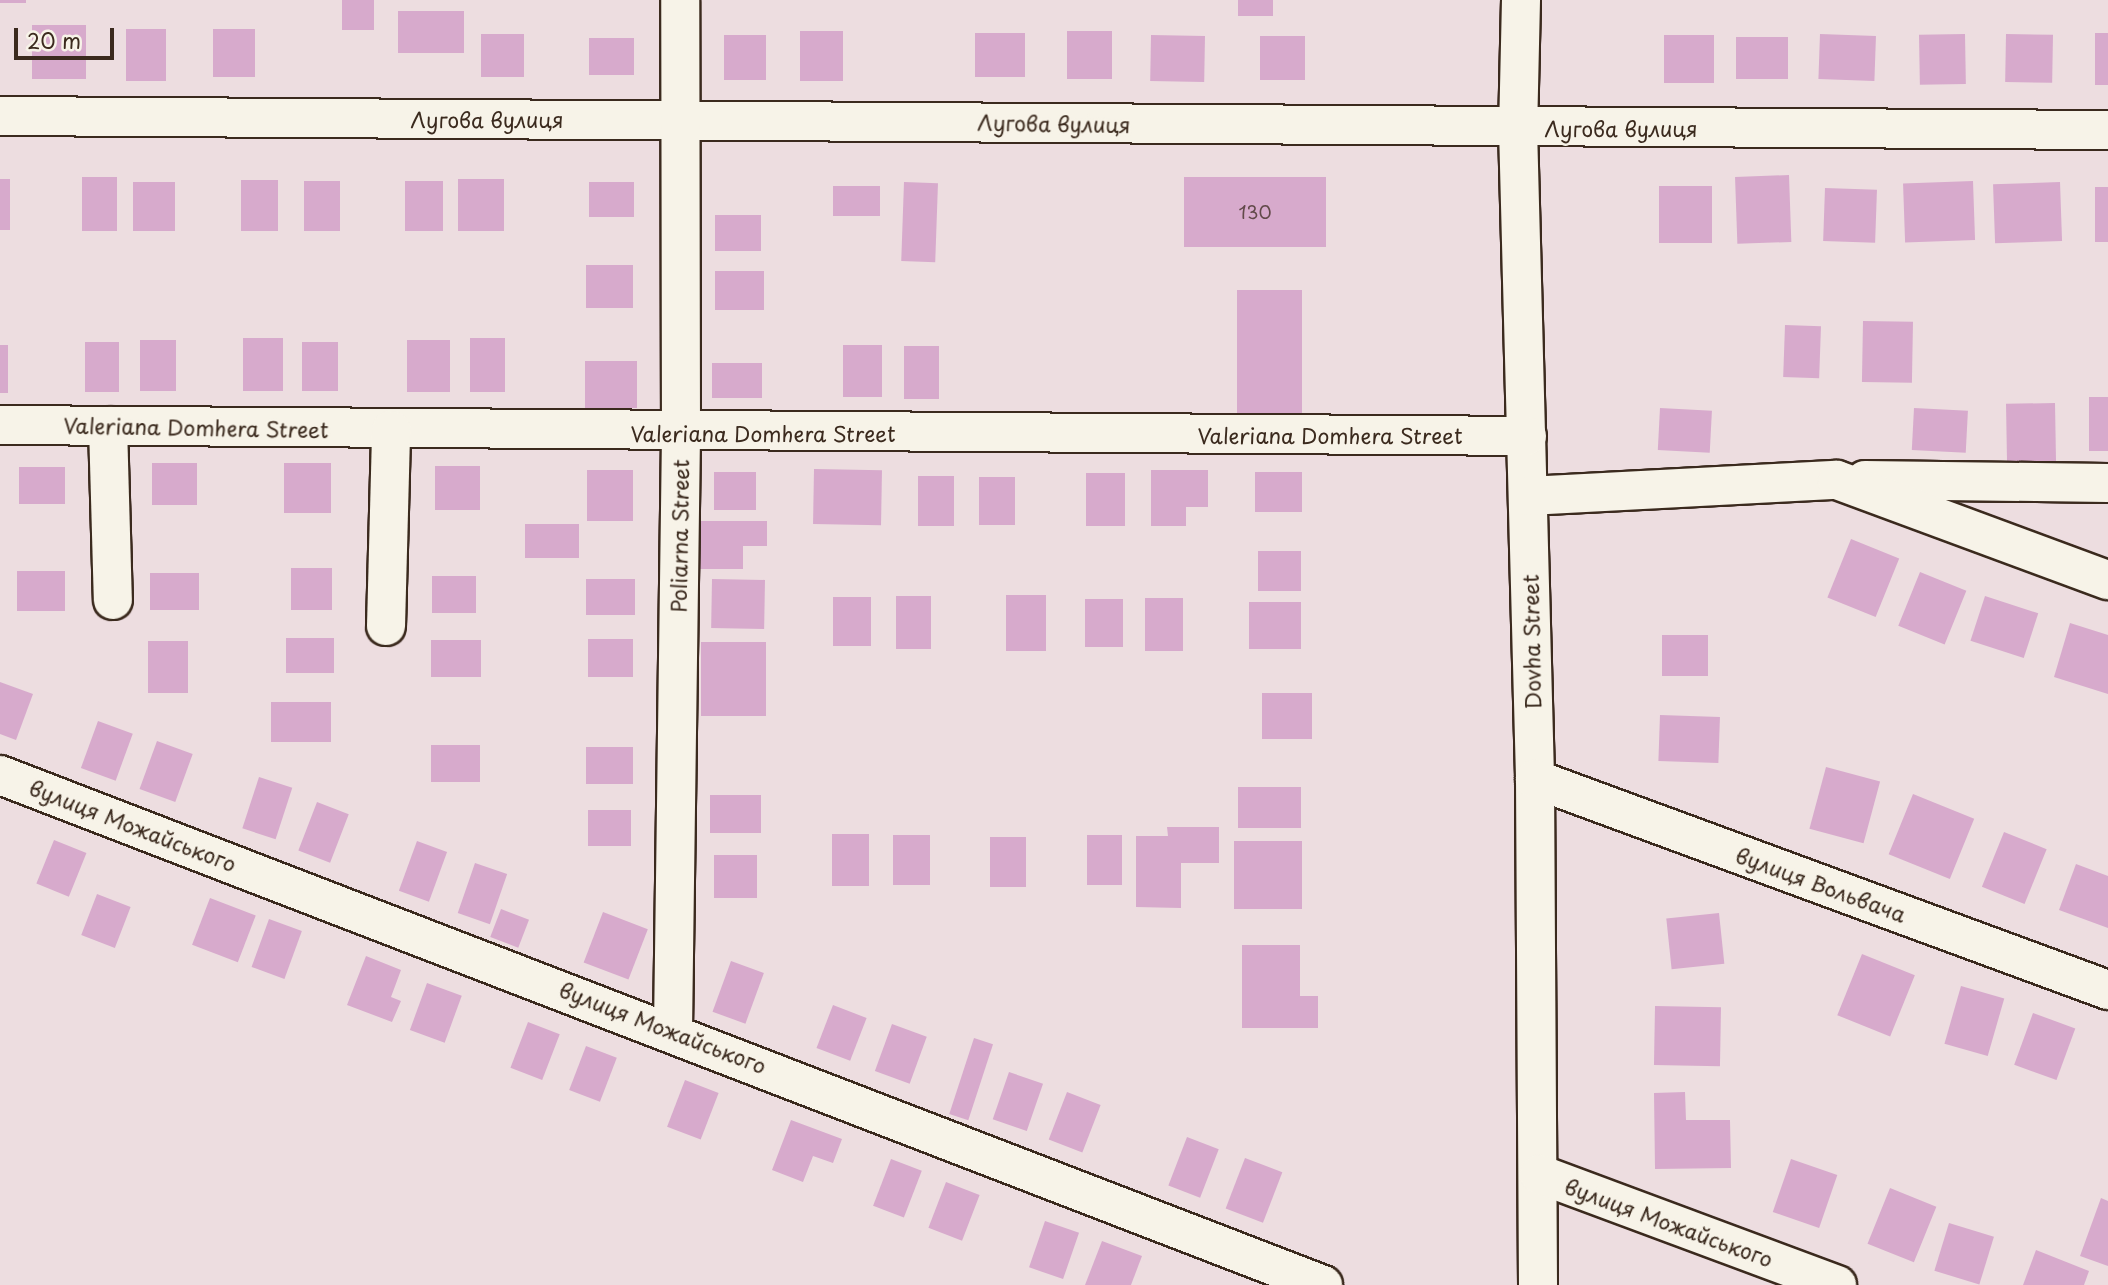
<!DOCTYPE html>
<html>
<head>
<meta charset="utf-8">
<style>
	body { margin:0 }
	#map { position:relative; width:2108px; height:1285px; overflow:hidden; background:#eddde0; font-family:"Playpen Sans",sans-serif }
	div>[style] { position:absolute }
	.building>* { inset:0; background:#d7aacc; transform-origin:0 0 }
	.roads { filter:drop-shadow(2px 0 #3b2a1e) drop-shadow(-2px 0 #3b2a1e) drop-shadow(0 2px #3b2a1e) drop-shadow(0 -2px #3b2a1e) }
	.minor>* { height:38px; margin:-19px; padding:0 19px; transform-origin:19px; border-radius:19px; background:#f7f3e8 }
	span { translate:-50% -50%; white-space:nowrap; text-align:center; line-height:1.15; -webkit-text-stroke:5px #f7f3e8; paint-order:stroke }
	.number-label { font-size:18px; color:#624a4a }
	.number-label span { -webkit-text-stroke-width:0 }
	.street-label { font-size:21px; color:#3b2a1e }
	.scale { position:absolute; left:14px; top:28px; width:100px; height:32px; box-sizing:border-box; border:4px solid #3b2a1e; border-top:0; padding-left:9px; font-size:21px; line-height:24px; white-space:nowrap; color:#3b2a1e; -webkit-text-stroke:5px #f7f3e8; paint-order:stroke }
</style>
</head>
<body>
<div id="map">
	<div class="building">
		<i style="left:0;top:0;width:26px;height:3px"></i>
		<i style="left:342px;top:0;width:32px;height:30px"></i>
		<i style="left:1238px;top:0;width:35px;height:16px"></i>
		<i style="left:398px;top:11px;width:66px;height:42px"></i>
		<i style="left:32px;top:25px;width:54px;height:54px"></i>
		<i style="left:126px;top:29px;width:40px;height:52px"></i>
		<i style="left:213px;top:29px;width:42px;height:48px"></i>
		<i style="left:800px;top:31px;width:43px;height:50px"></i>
		<i style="left:1067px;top:31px;width:45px;height:48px"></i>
		<i style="left:975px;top:33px;width:50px;height:44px"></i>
		<i style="left:2095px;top:33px;width:13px;height:52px"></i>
		<i style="left:481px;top:34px;width:43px;height:43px"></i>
		<i style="left:1820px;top:34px;width:56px;height:45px;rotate:2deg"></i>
		<i style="left:1965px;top:34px;width:50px;height:46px;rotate:89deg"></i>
		<i style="left:2006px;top:34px;width:47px;height:48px;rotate:1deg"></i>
		<i style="left:724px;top:35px;width:42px;height:45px"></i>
		<i style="left:1151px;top:35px;width:54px;height:46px;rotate:1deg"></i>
		<i style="left:1664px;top:35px;width:50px;height:48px"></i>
		<i style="left:1260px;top:36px;width:45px;height:44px"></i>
		<i style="left:1736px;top:37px;width:52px;height:42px"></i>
		<i style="left:589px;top:38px;width:45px;height:37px"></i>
		<i style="left:1789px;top:175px;width:67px;height:54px;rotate:88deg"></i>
		<i style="left:82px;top:177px;width:35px;height:54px"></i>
		<i style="left:1184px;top:177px;width:142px;height:70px"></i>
		<i style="left:0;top:179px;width:10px;height:51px"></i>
		<i style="left:458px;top:179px;width:46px;height:52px"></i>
		<i style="left:241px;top:180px;width:37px;height:51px"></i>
		<i style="left:304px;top:181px;width:36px;height:50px"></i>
		<i style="left:443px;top:181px;width:50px;height:38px;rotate:90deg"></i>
		<i style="left:1973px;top:181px;width:59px;height:70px;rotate:88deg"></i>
		<i style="left:133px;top:182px;width:42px;height:49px"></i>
		<i style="left:589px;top:182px;width:45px;height:35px"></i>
		<i style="left:904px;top:182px;width:34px;height:79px;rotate:2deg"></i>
		<i style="left:2060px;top:182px;width:59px;height:67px;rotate:88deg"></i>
		<i style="left:833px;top:186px;width:47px;height:30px"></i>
		<i style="left:1659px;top:186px;width:53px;height:57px"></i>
		<i style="left:2095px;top:187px;width:13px;height:55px"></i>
		<i style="left:1825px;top:188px;width:52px;height:53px;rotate:2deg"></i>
		<i style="left:715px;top:215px;width:46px;height:36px"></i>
		<i style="left:586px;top:265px;width:47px;height:43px"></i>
		<i style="left:715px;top:271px;width:49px;height:39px"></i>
		<i style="left:1237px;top:290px;width:65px;height:126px"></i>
		<i style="left:1863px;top:321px;width:50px;height:61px;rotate:1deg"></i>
		<i style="left:1785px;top:325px;width:36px;height:52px;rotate:2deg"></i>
		<i style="left:243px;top:338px;width:40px;height:53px"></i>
		<i style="left:470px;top:338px;width:35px;height:54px"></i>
		<i style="left:140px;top:340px;width:36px;height:51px"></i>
		<i style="left:407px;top:340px;width:43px;height:52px"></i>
		<i style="left:85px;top:342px;width:34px;height:50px"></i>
		<i style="left:302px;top:342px;width:36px;height:49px"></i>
		<i style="left:0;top:345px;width:8px;height:48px"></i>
		<i style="left:843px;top:345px;width:39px;height:52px"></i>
		<i style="left:939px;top:346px;width:53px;height:35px;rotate:90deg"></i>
		<i style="left:585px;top:361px;width:52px;height:47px"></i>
		<i style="left:712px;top:363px;width:50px;height:35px"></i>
		<i style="left:2089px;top:397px;width:19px;height:54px"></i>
		<i style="left:2055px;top:403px;width:63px;height:49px;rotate:89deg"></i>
		<i style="left:1660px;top:408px;width:52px;height:42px;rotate:3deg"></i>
		<i style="left:1914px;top:408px;width:54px;height:42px;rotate:3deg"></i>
		<i style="left:152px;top:463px;width:45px;height:42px"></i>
		<i style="left:284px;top:463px;width:47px;height:50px"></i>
		<i style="left:435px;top:466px;width:45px;height:44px"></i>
		<i style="left:19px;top:467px;width:46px;height:37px"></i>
		<i style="left:814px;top:469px;width:68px;height:55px;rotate:1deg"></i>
		<i style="left:633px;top:470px;width:51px;height:46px;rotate:90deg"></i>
		<i style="clip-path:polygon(1151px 470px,1208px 470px,1208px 507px,1186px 507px,1186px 526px,1151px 526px)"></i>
		<i style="left:714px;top:472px;width:42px;height:38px"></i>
		<i style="left:1255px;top:472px;width:47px;height:40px"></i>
		<i style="left:1086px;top:473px;width:39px;height:53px"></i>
		<i style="left:918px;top:476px;width:36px;height:50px"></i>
		<i style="left:979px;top:477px;width:36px;height:48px"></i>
		<i style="clip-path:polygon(697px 521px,767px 521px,767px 546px,743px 546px,743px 569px,697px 569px)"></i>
		<i style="left:525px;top:524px;width:54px;height:34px"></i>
		<i style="left:1851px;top:539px;width:52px;height:63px;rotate:22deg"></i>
		<i style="left:1301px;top:551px;width:40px;height:43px;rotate:90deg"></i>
		<i style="left:291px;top:568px;width:41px;height:42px"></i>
		<i style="left:17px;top:571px;width:48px;height:40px"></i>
		<i style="left:1920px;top:572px;width:50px;height:58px;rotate:22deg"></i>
		<i style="left:150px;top:573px;width:49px;height:37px"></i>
		<i style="left:432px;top:576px;width:44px;height:37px"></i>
		<i style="left:586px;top:579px;width:49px;height:36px"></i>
		<i style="left:712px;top:579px;width:53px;height:49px;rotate:1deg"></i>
		<i style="left:1006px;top:595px;width:40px;height:56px"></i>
		<i style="left:896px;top:596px;width:35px;height:53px"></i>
		<i style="left:1985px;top:596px;width:56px;height:47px;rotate:18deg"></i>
		<i style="left:833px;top:597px;width:38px;height:49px"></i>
		<i style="left:1145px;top:598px;width:38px;height:53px"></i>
		<i style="left:1085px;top:599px;width:38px;height:48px"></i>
		<i style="left:1249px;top:602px;width:52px;height:47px"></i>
		<i style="clip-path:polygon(2070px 623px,2108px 635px,2108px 694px,2054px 677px)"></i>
		<i style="left:1662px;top:635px;width:46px;height:41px"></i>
		<i style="left:286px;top:638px;width:48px;height:35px"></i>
		<i style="left:588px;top:639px;width:45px;height:38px"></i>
		<i style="left:431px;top:640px;width:50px;height:37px"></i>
		<i style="left:148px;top:641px;width:40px;height:52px"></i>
		<i style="left:701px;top:642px;width:65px;height:74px"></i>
		<i style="clip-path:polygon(0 682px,33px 694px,16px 740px,0 734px)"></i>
		<i style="left:1262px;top:693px;width:50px;height:46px"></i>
		<i style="left:271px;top:702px;width:60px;height:40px"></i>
		<i style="left:1660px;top:715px;width:60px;height:46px;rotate:2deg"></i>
		<i style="left:98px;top:721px;width:37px;height:50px;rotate:20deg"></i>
		<i style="left:157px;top:741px;width:38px;height:51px;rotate:20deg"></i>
		<i style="left:480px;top:745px;width:37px;height:49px;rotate:90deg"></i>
		<i style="left:586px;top:747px;width:47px;height:37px"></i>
		<i style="left:1826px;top:767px;width:56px;height:64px;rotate:15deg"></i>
		<i style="left:259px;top:777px;width:35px;height:54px;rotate:18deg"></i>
		<i style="left:1238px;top:787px;width:63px;height:41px"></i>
		<i style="left:1913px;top:794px;width:66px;height:65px;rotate:22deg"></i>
		<i style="left:710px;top:795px;width:51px;height:38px"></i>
		<i style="left:317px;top:802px;width:34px;height:52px;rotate:21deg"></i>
		<i style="left:588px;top:810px;width:43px;height:36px"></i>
		<i style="clip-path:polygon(1167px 827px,1219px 827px,1219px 863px,1181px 863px,1181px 908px,1136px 907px,1136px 836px,1168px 836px)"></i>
		<i style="left:2004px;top:832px;width:46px;height:59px;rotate:22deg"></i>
		<i style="left:832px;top:834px;width:37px;height:52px"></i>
		<i style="left:893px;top:835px;width:37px;height:50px"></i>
		<i style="left:1087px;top:835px;width:35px;height:50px"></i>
		<i style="left:990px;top:837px;width:36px;height:50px"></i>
		<i style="left:54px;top:840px;width:35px;height:47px;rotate:22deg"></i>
		<i style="left:417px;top:841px;width:32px;height:53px;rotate:20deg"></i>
		<i style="left:1234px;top:841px;width:68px;height:68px"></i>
		<i style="left:714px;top:855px;width:43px;height:43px"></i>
		<i style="left:475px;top:863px;width:34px;height:53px;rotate:19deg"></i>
		<i style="clip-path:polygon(2076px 864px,2108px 876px,2108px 928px,2059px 910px)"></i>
		<i style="left:97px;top:894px;width:36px;height:44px;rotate:21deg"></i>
		<i style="left:210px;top:898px;width:49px;height:50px;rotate:21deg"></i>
		<i style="left:501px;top:909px;width:30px;height:30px;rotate:21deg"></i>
		<i style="left:603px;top:912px;width:48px;height:54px;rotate:21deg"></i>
		<i style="left:1719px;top:913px;width:51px;height:53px;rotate:84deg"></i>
		<i style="left:269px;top:919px;width:35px;height:51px;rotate:20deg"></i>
		<i style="clip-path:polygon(1242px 945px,1300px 945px,1300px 996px,1318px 996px,1318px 1028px,1242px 1028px)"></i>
		<i style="left:1862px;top:954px;width:57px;height:66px;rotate:22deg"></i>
		<i style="clip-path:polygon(366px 956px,401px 970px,391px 997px,401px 1001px,392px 1022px,347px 1005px)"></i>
		<i style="left:731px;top:961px;width:35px;height:54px;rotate:20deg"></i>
		<i style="left:427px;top:983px;width:37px;height:50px;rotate:20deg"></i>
		<i style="left:1961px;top:986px;width:45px;height:60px;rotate:16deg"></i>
		<i style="left:833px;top:1005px;width:36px;height:46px;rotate:21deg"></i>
		<i style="left:1655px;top:1006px;width:66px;height:59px;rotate:1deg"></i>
		<i style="left:2033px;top:1013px;width:45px;height:55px;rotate:20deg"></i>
		<i style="left:528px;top:1022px;width:34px;height:49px;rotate:21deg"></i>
		<i style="left:892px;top:1024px;width:37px;height:50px;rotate:20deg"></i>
		<i style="left:974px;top:1038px;width:20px;height:80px;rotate:18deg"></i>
		<i style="left:586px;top:1046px;width:33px;height:47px;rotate:21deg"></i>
		<i style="left:1009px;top:1072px;width:36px;height:50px;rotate:19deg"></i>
		<i style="left:685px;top:1080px;width:36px;height:50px;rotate:21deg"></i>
		<i style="left:1067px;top:1092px;width:36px;height:51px;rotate:21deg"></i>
		<i style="clip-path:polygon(1685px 1092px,1686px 1120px,1730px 1120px,1731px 1168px,1655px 1169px,1654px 1093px)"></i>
		<i style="clip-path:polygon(791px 1120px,842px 1139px,833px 1163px,813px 1156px,803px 1182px,772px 1170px)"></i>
		<i style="left:1187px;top:1137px;width:34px;height:52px;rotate:21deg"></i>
		<i style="left:1245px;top:1158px;width:40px;height:54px;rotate:21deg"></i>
		<i style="left:891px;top:1159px;width:33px;height:50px;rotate:21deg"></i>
		<i style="left:1791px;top:1159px;width:49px;height:56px;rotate:19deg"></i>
		<i style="left:946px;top:1182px;width:36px;height:49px;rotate:21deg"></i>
		<i style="left:1890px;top:1188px;width:50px;height:60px;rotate:22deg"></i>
		<i style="clip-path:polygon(2101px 1198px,2108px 1201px,2108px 1266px,2080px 1256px)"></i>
		<i style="left:1045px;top:1221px;width:36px;height:49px;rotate:19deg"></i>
		<i style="left:1949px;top:1223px;width:47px;height:50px;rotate:17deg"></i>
		<i style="clip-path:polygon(1102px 1241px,1142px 1256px,1131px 1285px,1085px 1285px)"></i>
		<i style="clip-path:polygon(2036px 1250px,2089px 1271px,2084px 1285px,2023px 1285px)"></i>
	</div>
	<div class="roads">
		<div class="minor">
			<i style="left:1521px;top:0;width:128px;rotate:91.3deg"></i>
			<i style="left:1518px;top:128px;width:651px;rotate:88.5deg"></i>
			<i style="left:1535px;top:779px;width:506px;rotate:89.66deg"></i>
			<i style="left:0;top:116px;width:2108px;rotate:0.38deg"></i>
			<i style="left:0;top:425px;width:1527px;rotate:0.41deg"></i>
			<i style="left:108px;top:426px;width:174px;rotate:88.4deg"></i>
			<i style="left:1865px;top:480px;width:243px;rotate:0.7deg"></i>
			<i style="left:1528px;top:496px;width:309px;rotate:-3deg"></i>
			<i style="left:1837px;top:480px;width:289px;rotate:20.3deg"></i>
			<i style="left:386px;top:626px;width:196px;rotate:-88.5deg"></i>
			<i style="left:0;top:775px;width:1418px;rotate:21.08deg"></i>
			<i style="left:1535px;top:779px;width:611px;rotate:20.22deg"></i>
			<i style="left:673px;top:1030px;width:597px;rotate:-89.23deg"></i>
			<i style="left:681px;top:433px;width:433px;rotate:-90.1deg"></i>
			<i style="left:1539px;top:1174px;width:318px;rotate:20.4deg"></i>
		</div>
	</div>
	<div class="number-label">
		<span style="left:1255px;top:212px">130</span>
	</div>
	<div class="street-label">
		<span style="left:487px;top:119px">Лугова вулиця</span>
		<span style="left:1054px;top:123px;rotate:1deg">Лугова вулиця</span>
		<span style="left:1621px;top:128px">Лугова вулиця</span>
		<span style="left:196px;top:427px;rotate:1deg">Valeriana Domhera Street</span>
		<span style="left:763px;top:433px">Valeriana Domhera Street</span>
		<span style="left:1330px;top:435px">Valeriana Domhera Street</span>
		<span style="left:679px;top:536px;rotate:-89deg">Poliarna Street</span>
		<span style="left:1531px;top:642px;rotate:-91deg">Dovha Street</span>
		<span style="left:133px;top:825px;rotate:21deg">вулиця Можайського</span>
		<span style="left:1821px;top:884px;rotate:20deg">вулиця Вольвача</span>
		<span style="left:663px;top:1027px;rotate:21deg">вулиця Можайського</span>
		<span style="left:1669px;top:1222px;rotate:20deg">вулиця Можайського</span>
	</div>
	<div class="scale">20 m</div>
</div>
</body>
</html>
